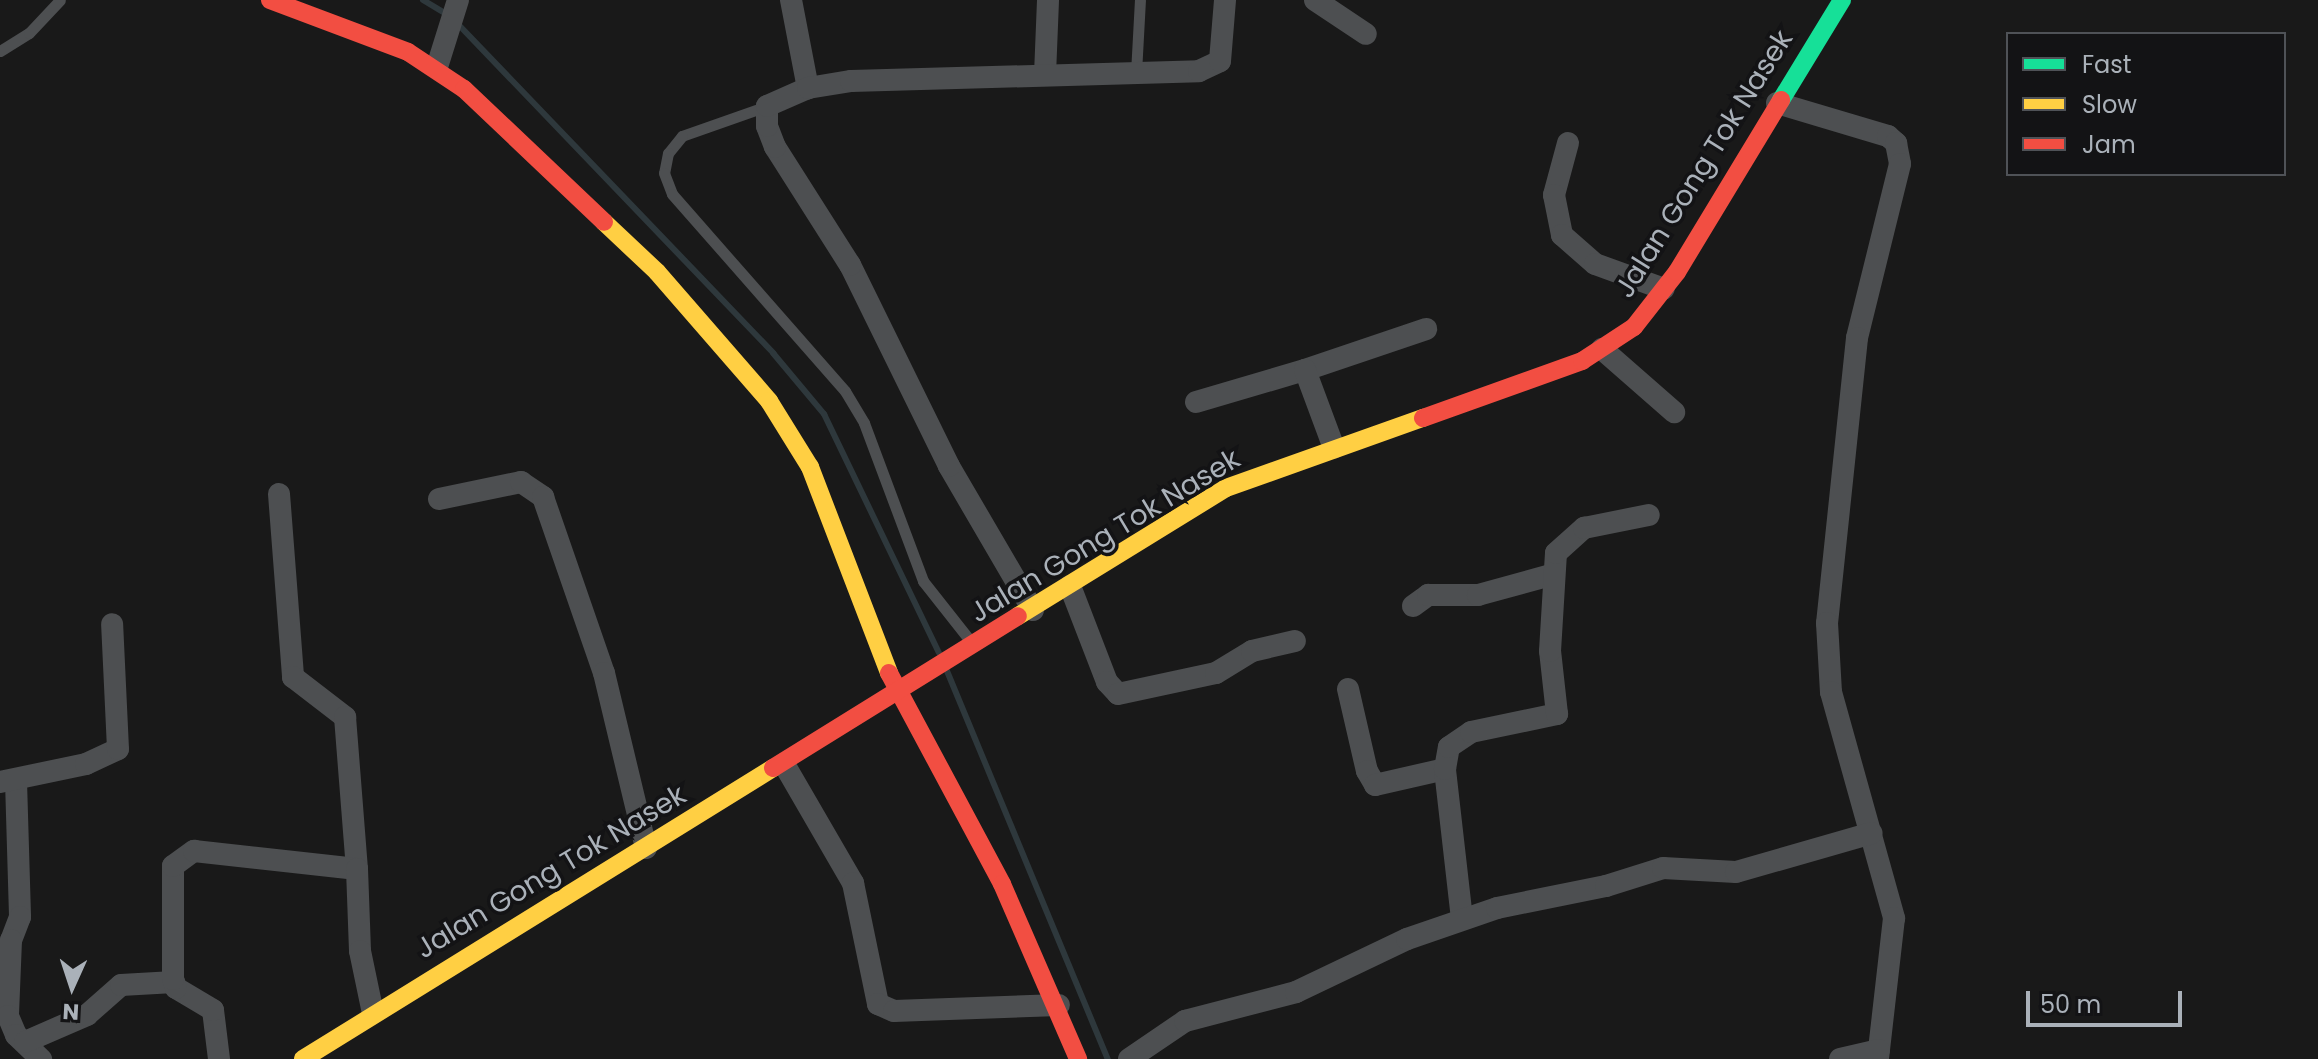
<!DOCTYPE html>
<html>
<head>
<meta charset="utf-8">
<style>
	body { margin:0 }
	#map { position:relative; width:2318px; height:1059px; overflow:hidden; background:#191919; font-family:Poppins,sans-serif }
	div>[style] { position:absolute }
	.stream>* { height:6px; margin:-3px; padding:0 3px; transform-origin:3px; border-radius:3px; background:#2e383c }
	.lane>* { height:11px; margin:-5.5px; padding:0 5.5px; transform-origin:5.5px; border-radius:5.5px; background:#4d4f51 }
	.street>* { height:22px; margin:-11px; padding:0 11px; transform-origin:11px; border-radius:11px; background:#4d4f51 }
	.fast>* { height:18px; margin:-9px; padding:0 9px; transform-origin:9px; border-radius:9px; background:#16e098 }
	.slow>* { height:18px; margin:-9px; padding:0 9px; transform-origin:9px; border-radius:9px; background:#ffcf43 }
	.jam>* { height:18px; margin:-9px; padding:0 9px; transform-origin:9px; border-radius:9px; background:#f24e42 }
	span { translate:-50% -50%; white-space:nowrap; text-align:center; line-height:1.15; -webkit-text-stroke:7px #131315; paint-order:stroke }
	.street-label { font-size:28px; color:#aab1b9 }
	.legend { position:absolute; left:2006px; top:32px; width:280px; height:144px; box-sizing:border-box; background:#131315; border:2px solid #4f5257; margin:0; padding:10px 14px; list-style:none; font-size:24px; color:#aab1b9 }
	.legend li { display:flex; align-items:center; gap:16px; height:40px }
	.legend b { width:40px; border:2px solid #4f5257 }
	.north { position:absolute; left:32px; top:947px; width:80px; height:80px; -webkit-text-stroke:6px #131315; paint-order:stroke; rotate:183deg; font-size:22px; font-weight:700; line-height:32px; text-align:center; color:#aab1b9 }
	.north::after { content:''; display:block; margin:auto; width:28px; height:36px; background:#aab1b9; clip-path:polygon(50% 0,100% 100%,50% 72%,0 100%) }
	.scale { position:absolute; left:2026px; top:991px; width:156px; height:36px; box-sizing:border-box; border:4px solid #aab1b9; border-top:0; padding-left:10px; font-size:24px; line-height:28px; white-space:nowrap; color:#aab1b9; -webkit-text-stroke:6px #131315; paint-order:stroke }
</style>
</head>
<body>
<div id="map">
	<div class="stream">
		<i style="left:423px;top:0;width:27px;rotate:31deg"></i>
		<i style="left:455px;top:21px;width:460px;rotate:46.2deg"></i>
		<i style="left:773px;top:353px;width:80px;rotate:50.1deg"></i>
		<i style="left:824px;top:414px;width:265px;rotate:64.3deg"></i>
		<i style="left:947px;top:671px;width:420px;rotate:67.5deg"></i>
	</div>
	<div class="lane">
		<i style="left:0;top:51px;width:34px;rotate:-32deg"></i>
		<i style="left:29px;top:33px;width:45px;rotate:-46.8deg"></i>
		<i style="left:1136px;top:73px;width:73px;rotate:-86.9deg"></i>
		<i style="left:767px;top:106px;width:90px;rotate:160.6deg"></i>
		<i style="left:682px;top:136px;width:22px;rotate:129deg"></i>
		<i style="left:668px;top:153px;width:20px;rotate:101deg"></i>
		<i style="left:664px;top:173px;width:22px;rotate:69deg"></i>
		<i style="left:672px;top:194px;width:262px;rotate:48.7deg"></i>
		<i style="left:845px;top:391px;width:37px;rotate:59deg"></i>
		<i style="left:864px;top:423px;width:169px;rotate:69.5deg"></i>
		<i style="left:923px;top:581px;width:79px;rotate:51.7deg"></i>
	</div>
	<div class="street">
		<i style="left:791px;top:0;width:90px;rotate:79.1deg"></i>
		<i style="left:1315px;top:0;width:61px;rotate:33.7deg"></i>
		<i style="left:437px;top:67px;width:70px;rotate:-72.6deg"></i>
		<i style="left:1045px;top:75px;width:75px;rotate:-87.7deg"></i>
		<i style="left:1777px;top:103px;width:116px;rotate:16.6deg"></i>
		<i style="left:1888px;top:136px;width:11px;rotate:41deg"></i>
		<i style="left:1896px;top:143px;width:21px;rotate:79deg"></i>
		<i style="left:1900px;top:164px;width:179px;rotate:103.9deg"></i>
		<i style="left:1857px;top:338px;width:287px;rotate:96deg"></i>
		<i style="left:1827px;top:623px;width:69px;rotate:86.7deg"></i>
		<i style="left:1831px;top:692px;width:235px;rotate:74.4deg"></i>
		<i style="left:1894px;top:918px;width:142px;rotate:96.5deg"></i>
		<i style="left:1568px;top:143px;width:54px;rotate:105.1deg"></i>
		<i style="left:1554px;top:195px;width:41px;rotate:78.7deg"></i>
		<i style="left:1562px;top:235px;width:44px;rotate:41.3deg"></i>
		<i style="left:1595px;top:264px;width:73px;rotate:19.9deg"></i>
		<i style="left:1602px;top:349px;width:96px;rotate:41.2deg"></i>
		<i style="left:1305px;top:370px;width:128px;rotate:-18.7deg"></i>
		<i style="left:1196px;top:402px;width:114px;rotate:-16.4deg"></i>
		<i style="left:1305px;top:370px;width:83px;rotate:69.6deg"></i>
		<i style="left:279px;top:494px;width:184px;rotate:85.6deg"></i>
		<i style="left:293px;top:677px;width:66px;rotate:37.6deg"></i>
		<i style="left:345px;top:717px;width:152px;rotate:85.5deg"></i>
		<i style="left:439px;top:499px;width:84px;rotate:-11.7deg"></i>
		<i style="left:521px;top:482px;width:27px;rotate:34deg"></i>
		<i style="left:543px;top:497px;width:186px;rotate:70.9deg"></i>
		<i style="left:604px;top:673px;width:180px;rotate:76.5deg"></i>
		<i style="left:1070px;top:586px;width:103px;rotate:68.9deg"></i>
		<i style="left:1107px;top:682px;width:16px;rotate:47deg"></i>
		<i style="left:1118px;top:694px;width:100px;rotate:-12.1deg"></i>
		<i style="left:1216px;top:673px;width:42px;rotate:-31.4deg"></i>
		<i style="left:1252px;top:651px;width:44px;rotate:-13.1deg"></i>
		<i style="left:1413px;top:606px;width:19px;rotate:-36deg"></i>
		<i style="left:1428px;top:595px;width:50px"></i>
		<i style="left:1478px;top:595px;width:76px;rotate:-15.3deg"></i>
		<i style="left:1033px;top:610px;width:167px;rotate:-120.3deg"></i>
		<i style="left:949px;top:466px;width:224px;rotate:-116.2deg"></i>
		<i style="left:850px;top:265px;width:140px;rotate:-122.4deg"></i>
		<i style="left:775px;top:147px;width:22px;rotate:-111deg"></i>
		<i style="left:767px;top:126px;width:20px;rotate:-90deg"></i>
		<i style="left:767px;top:106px;width:45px;rotate:-23.7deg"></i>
		<i style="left:808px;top:88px;width:44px;rotate:-9.2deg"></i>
		<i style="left:851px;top:81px;width:348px;rotate:-1.6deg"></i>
		<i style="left:1199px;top:71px;width:23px;rotate:-25deg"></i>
		<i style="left:1220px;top:61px;width:61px;rotate:-85.3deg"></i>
		<i style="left:1348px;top:689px;width:84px;rotate:77deg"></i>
		<i style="left:1367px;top:771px;width:16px;rotate:60deg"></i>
		<i style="left:1375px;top:785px;width:72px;rotate:-12.9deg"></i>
		<i style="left:784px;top:764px;width:138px;rotate:59.9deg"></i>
		<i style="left:853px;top:883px;width:124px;rotate:78.3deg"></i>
		<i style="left:878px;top:1004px;width:17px;rotate:24deg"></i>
		<i style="left:894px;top:1011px;width:165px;rotate:-2.1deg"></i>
		<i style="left:16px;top:781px;width:136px;rotate:88.3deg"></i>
		<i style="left:20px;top:917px;width:25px;rotate:111deg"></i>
		<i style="left:11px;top:940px;width:76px;rotate:92.3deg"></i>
		<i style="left:8px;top:1016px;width:21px;rotate:67deg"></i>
		<i style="left:16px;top:1035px;width:35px;rotate:44deg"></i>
		<i style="left:0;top:782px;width:88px;rotate:-11.8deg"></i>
		<i style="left:86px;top:764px;width:35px;rotate:-25deg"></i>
		<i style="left:118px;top:749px;width:125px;rotate:-92.7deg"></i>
		<i style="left:1462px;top:919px;width:151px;rotate:-96.5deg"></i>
		<i style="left:1445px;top:769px;width:22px;rotate:-80deg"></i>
		<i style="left:1449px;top:747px;width:27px;rotate:-34deg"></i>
		<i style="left:1471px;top:732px;width:88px;rotate:-11.8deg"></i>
		<i style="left:1557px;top:714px;width:63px;rotate:-96.3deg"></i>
		<i style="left:1550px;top:651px;width:98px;rotate:-86.5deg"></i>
		<i style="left:1556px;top:553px;width:38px;rotate:-42deg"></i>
		<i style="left:1584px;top:528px;width:66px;rotate:-11.3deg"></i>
		<i style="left:25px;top:1042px;width:68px;rotate:-23.5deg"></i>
		<i style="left:87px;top:1015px;width:45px;rotate:-41.4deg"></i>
		<i style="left:121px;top:985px;width:53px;rotate:-3.2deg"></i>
		<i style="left:219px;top:1059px;width:49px;rotate:-97deg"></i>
		<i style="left:213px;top:1010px;width:43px;rotate:-149.3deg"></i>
		<i style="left:176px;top:988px;width:9px;rotate:-108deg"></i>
		<i style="left:173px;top:979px;width:113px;rotate:-90deg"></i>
		<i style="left:173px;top:866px;width:26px;rotate:-36deg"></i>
		<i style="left:194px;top:851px;width:164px;rotate:6.3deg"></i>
		<i style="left:357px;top:869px;width:82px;rotate:87.9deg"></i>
		<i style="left:360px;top:951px;width:63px;rotate:78.2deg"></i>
		<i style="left:1129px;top:1059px;width:68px;rotate:-34.2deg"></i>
		<i style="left:1185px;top:1021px;width:115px;rotate:-14.6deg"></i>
		<i style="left:1296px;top:992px;width:123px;rotate:-25.5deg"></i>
		<i style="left:1407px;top:939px;width:95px;rotate:-19deg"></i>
		<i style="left:1497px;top:908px;width:111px;rotate:-11.4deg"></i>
		<i style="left:1606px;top:886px;width:60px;rotate:-17.5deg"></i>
		<i style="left:1663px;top:868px;width:73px;rotate:3.1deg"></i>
		<i style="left:1736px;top:872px;width:141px;rotate:-16deg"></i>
		<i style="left:1840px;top:1059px;width:40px;rotate:-13deg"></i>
	</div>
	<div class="fast">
		<i style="left:1781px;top:100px;width:117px;rotate:-58.6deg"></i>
	</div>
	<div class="slow">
		<i style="left:604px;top:222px;width:73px;rotate:43.3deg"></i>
		<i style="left:657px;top:272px;width:171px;rotate:49deg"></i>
		<i style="left:769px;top:401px;width:78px;rotate:58.2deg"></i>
		<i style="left:810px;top:467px;width:221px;rotate:69deg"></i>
		<i style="left:1018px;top:616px;width:244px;rotate:-31.6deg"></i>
		<i style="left:1226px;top:488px;width:209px;rotate:-19.6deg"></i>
		<i style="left:303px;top:1059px;width:553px;rotate:-31.76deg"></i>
	</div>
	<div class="jam">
		<i style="left:270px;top:0;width:147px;rotate:20.6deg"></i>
		<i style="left:408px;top:52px;width:67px;rotate:33.5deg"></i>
		<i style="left:464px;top:89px;width:193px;rotate:43.5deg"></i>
		<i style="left:1423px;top:418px;width:169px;rotate:-19.7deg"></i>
		<i style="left:1582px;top:361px;width:62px;rotate:-33.2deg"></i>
		<i style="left:1634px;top:327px;width:70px;rotate:-52deg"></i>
		<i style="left:1677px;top:272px;width:201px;rotate:-58.8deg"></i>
		<i style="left:889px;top:673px;width:239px;rotate:61.8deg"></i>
		<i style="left:1002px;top:884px;width:191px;rotate:66.5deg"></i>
		<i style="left:773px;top:768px;width:288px;rotate:-31.8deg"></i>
	</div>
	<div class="street-label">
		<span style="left:1704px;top:164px;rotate:-58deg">Jalan Gong Tok Nasek</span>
		<span style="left:1105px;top:536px;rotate:-31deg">Jalan Gong Tok Nasek</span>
		<span style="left:551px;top:872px;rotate:-31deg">Jalan Gong Tok Nasek</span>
	</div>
	<ul class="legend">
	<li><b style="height:10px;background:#16e098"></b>Fast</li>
	<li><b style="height:10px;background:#ffcf43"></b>Slow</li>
	<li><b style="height:10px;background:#f24e42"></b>Jam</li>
	</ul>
	<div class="north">N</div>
	<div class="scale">50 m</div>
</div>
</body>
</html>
